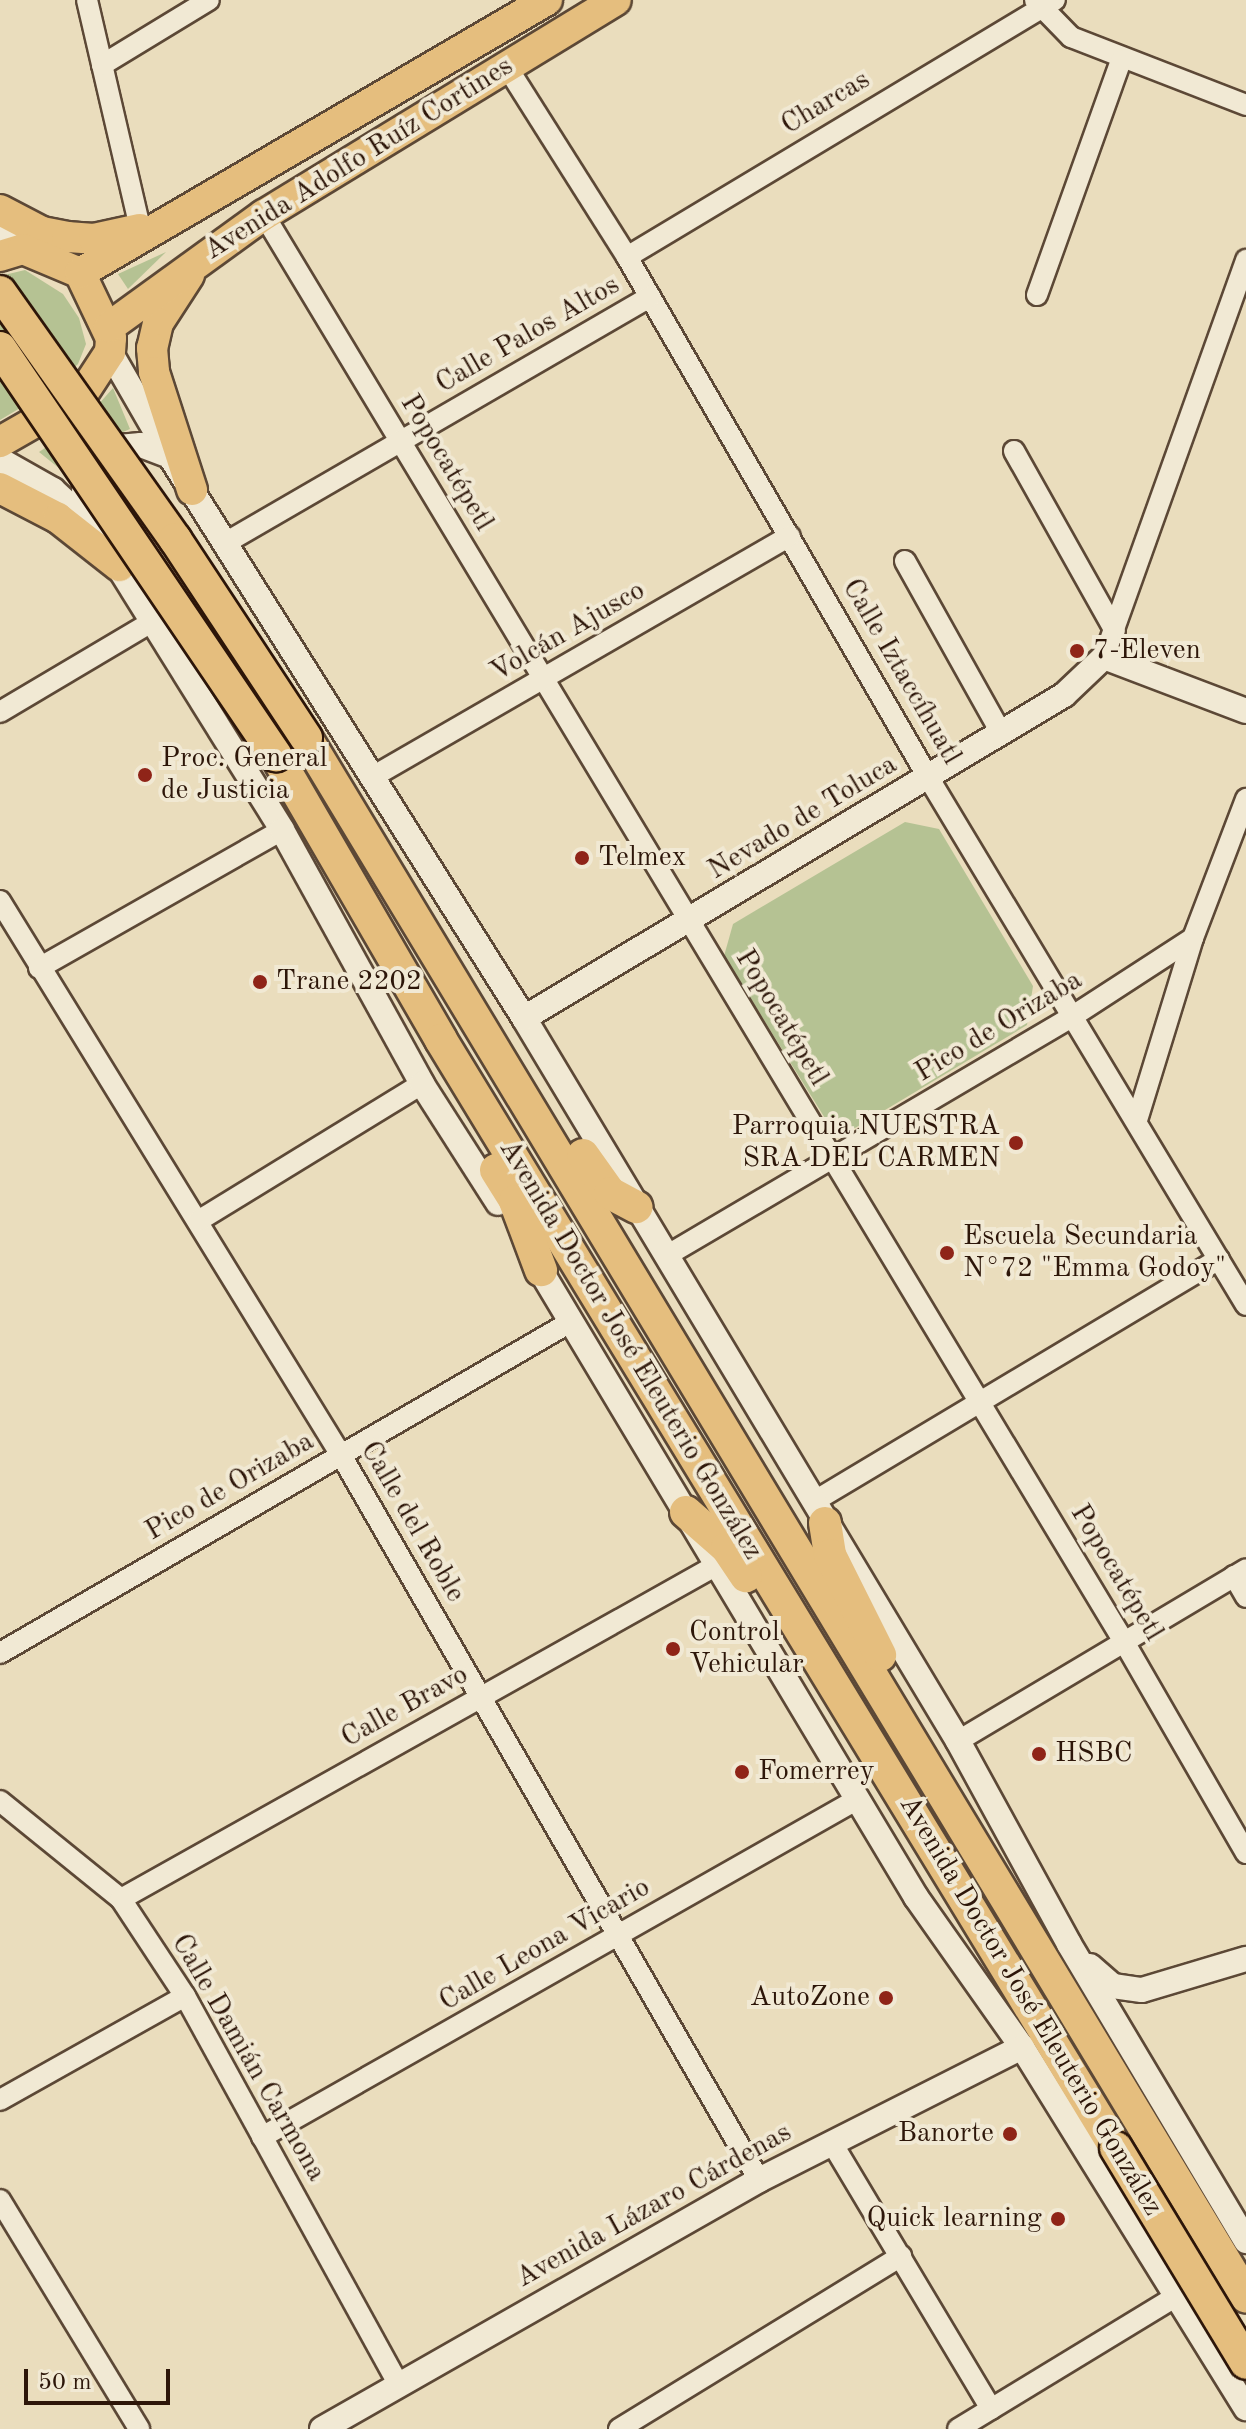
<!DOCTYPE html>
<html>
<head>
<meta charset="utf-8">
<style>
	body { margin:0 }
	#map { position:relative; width:1246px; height:2429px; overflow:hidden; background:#eaddbd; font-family:"Old Standard TT",serif }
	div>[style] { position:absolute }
	.green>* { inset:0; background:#b5c293 }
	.roads { filter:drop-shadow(2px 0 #5c4836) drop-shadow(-2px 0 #5c4836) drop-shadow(0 2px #5c4836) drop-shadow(0 -2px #5c4836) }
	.minor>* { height:20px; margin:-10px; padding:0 10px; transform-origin:10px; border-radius:10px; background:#f1e9d4 }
	.tertiary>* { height:24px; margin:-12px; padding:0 12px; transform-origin:12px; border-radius:12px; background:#f1e9d4 }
	.primary>* { height:30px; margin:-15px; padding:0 15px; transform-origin:15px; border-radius:15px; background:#e5be7e }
	.trunk>* { height:32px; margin:-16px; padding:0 16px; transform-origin:16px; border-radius:16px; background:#e5be7e }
	.bridges { filter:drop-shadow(2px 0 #2d1609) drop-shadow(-2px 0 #2d1609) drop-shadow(0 2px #2d1609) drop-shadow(0 -2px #2d1609) }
	.trunk-bridge>* { height:32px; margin:-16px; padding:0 16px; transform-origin:16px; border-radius:16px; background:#e5be7e }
	.dots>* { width:22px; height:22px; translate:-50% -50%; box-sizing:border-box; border:4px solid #f1e9d4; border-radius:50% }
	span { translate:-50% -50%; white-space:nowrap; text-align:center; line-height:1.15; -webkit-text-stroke:8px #f1e9d4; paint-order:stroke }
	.street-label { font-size:28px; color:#2d1609 }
	.poi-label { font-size:28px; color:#2d1609 }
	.left { translate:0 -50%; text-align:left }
	.right { translate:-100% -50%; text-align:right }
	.scale { position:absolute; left:24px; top:2369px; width:146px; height:36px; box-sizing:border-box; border:4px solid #2d1609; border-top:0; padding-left:10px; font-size:24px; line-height:28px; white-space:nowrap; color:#2d1609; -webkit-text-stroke:6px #f1e9d4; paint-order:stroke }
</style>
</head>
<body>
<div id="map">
	<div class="green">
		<i style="clip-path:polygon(166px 252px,128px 289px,118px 274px)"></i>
		<i style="clip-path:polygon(25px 270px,63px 294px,79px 318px,86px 344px,78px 364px,52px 389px,0 420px,0 276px)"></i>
		<i style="clip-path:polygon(113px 388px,130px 429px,88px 447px,60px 469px,39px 452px,81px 424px)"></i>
		<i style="clip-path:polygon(905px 822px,939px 829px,1033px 986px,1027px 1025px,855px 1128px,828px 1123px,724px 956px,733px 924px)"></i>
	</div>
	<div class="roads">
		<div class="minor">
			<i style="left:87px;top:0;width:246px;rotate:76.9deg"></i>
			<i style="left:1035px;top:0;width:52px;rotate:45.8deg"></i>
			<i style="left:1071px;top:37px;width:188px;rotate:21.2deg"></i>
			<i style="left:102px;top:65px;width:125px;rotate:-31.3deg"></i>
			<i style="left:507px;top:67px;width:225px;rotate:57.7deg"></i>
			<i style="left:627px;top:257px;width:601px;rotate:59.94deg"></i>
			<i style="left:928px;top:777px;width:616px;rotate:58.94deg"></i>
			<i style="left:264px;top:215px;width:1664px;rotate:58.92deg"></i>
			<i style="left:1123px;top:1640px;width:246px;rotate:60deg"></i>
			<i style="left:627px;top:257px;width:499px;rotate:-31deg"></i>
			<i style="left:1037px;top:295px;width:249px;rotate:-70.3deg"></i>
			<i style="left:1014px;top:451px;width:206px;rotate:60.7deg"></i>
			<i style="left:227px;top:542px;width:489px;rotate:-30.1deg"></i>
			<i style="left:905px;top:561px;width:197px;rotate:60.8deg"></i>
			<i style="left:1104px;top:657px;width:422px;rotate:-70.3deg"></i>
			<i style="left:0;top:712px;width:180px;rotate:-30.7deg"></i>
			<i style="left:374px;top:776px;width:480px;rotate:-30deg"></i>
			<i style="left:0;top:901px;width:651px;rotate:58.39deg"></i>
			<i style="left:341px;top:1455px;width:837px;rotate:60.03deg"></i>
			<i style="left:39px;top:968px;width:279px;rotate:-29.6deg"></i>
			<i style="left:1137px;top:1120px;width:190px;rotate:-72.9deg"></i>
			<i style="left:1193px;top:938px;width:149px;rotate:-69.1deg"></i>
			<i style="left:198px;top:1221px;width:263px;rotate:-31.5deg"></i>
			<i style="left:666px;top:1256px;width:472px;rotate:-30.5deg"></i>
			<i style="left:1073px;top:1016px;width:143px;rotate:-33deg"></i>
			<i style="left:813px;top:1502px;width:473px;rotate:-30.9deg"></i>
			<i style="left:1234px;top:1576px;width:24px;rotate:60deg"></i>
			<i style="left:0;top:1653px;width:661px;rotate:-30.13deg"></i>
			<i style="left:958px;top:1741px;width:335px;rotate:-30.8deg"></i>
			<i style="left:0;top:1801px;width:156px;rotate:39deg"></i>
			<i style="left:121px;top:1899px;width:116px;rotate:56.6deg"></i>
			<i style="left:185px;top:1996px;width:443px;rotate:61.2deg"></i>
			<i style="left:121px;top:1899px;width:683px;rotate:-29.27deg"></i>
			<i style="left:0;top:2100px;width:212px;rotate:-29.3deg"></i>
			<i style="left:262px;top:2137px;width:683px;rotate:-29.57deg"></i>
			<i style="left:832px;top:2143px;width:310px;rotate:59.1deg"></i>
			<i style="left:0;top:2200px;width:268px;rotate:58.7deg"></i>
			<i style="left:619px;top:2429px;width:331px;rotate:-31.5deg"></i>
			<i style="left:958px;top:2429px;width:256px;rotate:-31.3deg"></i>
		</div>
		<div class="tertiary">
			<i style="left:0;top:232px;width:29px;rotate:36deg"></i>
			<i style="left:110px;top:352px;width:120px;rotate:60deg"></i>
			<i style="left:170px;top:456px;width:664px;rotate:57.79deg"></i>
			<i style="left:524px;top:1018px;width:843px;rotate:59.02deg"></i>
			<i style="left:958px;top:1741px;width:231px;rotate:61.3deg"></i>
			<i style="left:1069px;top:1944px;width:346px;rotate:59.2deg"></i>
			<i style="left:0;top:460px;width:61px;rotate:29.5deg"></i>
			<i style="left:53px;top:490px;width:57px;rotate:42.9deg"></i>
			<i style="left:95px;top:529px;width:354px;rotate:58.1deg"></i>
			<i style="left:282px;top:830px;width:290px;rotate:61.1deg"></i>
			<i style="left:422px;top:1084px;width:141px;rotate:57.4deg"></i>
			<i style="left:84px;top:491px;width:24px;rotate:-75deg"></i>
			<i style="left:90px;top:468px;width:35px;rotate:-37deg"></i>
			<i style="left:118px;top:447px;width:23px;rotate:-5deg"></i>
			<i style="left:141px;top:445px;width:31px;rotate:21deg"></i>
			<i style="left:524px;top:1018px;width:629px;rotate:-30.89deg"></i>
			<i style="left:1064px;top:695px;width:55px;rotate:-43.5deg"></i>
			<i style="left:1104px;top:657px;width:152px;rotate:20.8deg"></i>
			<i style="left:533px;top:1258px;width:745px;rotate:59.06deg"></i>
			<i style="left:916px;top:1897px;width:184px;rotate:54.8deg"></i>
			<i style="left:1022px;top:2047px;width:425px;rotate:58.2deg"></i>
			<i style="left:1090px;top:1966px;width:30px;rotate:41deg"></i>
			<i style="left:1113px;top:1986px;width:29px;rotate:8deg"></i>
			<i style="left:1142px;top:1990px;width:109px;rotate:-16.6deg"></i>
			<i style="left:322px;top:2429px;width:503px;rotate:-29.67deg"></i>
			<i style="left:759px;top:2180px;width:295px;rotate:-26.8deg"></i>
		</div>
		<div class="primary">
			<i style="left:0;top:210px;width:47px;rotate:27.6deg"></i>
			<i style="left:42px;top:232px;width:25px;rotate:11deg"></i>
			<i style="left:67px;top:237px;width:27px;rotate:4deg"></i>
			<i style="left:94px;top:239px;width:47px;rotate:-12.3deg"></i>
			<i style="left:0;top:256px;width:24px;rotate:-17deg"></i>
			<i style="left:23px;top:249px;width:62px;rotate:22.8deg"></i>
			<i style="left:80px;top:273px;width:72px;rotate:64.5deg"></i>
			<i style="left:111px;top:338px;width:14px;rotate:94deg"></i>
			<i style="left:110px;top:352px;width:51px;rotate:123.1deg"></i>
			<i style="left:82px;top:395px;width:95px;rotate:150.2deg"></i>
			<i style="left:80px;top:273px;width:541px;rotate:-30.31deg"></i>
			<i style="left:189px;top:275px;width:57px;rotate:122.9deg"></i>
			<i style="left:158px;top:323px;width:26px;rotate:103deg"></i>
			<i style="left:152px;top:348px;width:24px;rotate:85deg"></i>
			<i style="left:154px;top:372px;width:124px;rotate:72.1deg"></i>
			<i style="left:109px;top:327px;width:191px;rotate:-35.9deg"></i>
			<i style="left:264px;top:215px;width:412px;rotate:-31.4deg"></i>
			<i style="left:0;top:488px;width:65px;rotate:27.3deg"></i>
			<i style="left:58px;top:518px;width:78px;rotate:38.2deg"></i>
		</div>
		<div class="trunk">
			<i style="left:306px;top:738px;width:1820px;rotate:58.9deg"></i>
			<i style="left:276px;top:755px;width:329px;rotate:59.9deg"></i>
			<i style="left:441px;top:1040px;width:1297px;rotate:58.65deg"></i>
			<i style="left:583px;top:1155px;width:47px;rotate:54.6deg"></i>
			<i style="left:610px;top:1193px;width:30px;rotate:28deg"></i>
			<i style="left:496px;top:1170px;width:36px;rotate:58deg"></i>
			<i style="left:515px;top:1201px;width:74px;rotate:69.4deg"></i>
			<i style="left:686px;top:1512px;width:55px;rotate:41.3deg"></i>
			<i style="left:727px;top:1548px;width:34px;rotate:56deg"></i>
			<i style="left:825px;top:1523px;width:32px;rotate:81deg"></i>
			<i style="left:830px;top:1555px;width:112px;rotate:63.4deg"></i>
		</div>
	</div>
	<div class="bridges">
		<div class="trunk-bridge">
			<i style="left:0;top:292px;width:303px;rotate:54.7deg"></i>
			<i style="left:175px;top:539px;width:238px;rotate:56.6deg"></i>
			<i style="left:0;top:348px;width:492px;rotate:55.9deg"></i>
			<i style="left:1116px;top:2148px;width:251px;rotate:58.8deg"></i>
		</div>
	</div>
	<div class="dots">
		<i style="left:1077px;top:651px;background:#8f2418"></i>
		<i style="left:145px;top:775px;background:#8f2418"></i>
		<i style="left:582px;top:858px;background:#8f2418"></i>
		<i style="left:260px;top:982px;background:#8f2418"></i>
		<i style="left:1016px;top:1143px;background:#8f2418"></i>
		<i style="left:947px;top:1253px;background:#8f2418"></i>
		<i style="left:673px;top:1649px;background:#8f2418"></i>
		<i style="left:1039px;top:1754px;background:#8f2418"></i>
		<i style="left:742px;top:1772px;background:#8f2418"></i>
		<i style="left:886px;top:1998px;background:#8f2418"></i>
		<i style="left:1010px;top:2134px;background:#8f2418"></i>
		<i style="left:1058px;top:2219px;background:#8f2418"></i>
	</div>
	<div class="street-label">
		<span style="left:826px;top:103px;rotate:-31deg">Charcas</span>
		<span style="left:359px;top:159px;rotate:-32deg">Avenida Adolfo Ruíz Cortines</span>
		<span style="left:528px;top:335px;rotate:-30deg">Calle Palos Altos</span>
		<span style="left:446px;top:463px;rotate:59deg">Popocatépetl</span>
		<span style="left:568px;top:632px;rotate:-30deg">Volcán Ajusco</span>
		<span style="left:901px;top:672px;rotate:60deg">Calle Iztaccíhuatl</span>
		<span style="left:803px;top:818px;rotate:-31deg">Nevado de Toluca</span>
		<span style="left:781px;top:1018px;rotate:59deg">Popocatépetl</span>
		<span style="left:999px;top:1027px;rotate:-31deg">Pico de Orizaba</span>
		<span style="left:630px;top:1350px;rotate:59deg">Avenida Doctor José Eleuterio González</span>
		<span style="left:230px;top:1487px;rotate:-30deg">Pico de Orizaba</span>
		<span style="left:412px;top:1522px;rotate:60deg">Calle del Roble</span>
		<span style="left:1116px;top:1573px;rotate:59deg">Popocatépetl</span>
		<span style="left:405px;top:1707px;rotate:-29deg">Calle Bravo</span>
		<span style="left:545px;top:1945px;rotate:-30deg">Calle Leona Vicario</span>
		<span style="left:1030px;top:2006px;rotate:59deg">Avenida Doctor José Eleuterio González</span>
		<span style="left:248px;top:2058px;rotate:60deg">Calle Damián Carmona</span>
		<span style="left:654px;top:2206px;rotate:-29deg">Avenida Lázaro Cárdenas</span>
	</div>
	<div class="poi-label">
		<span class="left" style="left:1093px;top:651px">7-Eleven</span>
		<span class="left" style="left:161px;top:775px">Proc. General<br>de Justicia</span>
		<span class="left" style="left:598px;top:858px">Telmex</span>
		<span class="left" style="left:276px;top:982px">Trane 2202</span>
		<span class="right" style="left:1000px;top:1143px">Parroquia NUESTRA<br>SRA DEL CARMEN</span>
		<span class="left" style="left:963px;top:1253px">Escuela Secundaria<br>N°72 "Emma Godoy"</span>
		<span class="left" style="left:689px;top:1649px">Control<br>Vehicular</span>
		<span class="left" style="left:1055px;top:1754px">HSBC</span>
		<span class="left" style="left:758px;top:1772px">Fomerrey</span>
		<span class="right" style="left:870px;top:1998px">AutoZone</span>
		<span class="right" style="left:994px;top:2134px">Banorte</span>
		<span class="right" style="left:1042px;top:2219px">Quick learning</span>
	</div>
	<div class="scale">50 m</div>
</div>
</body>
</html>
